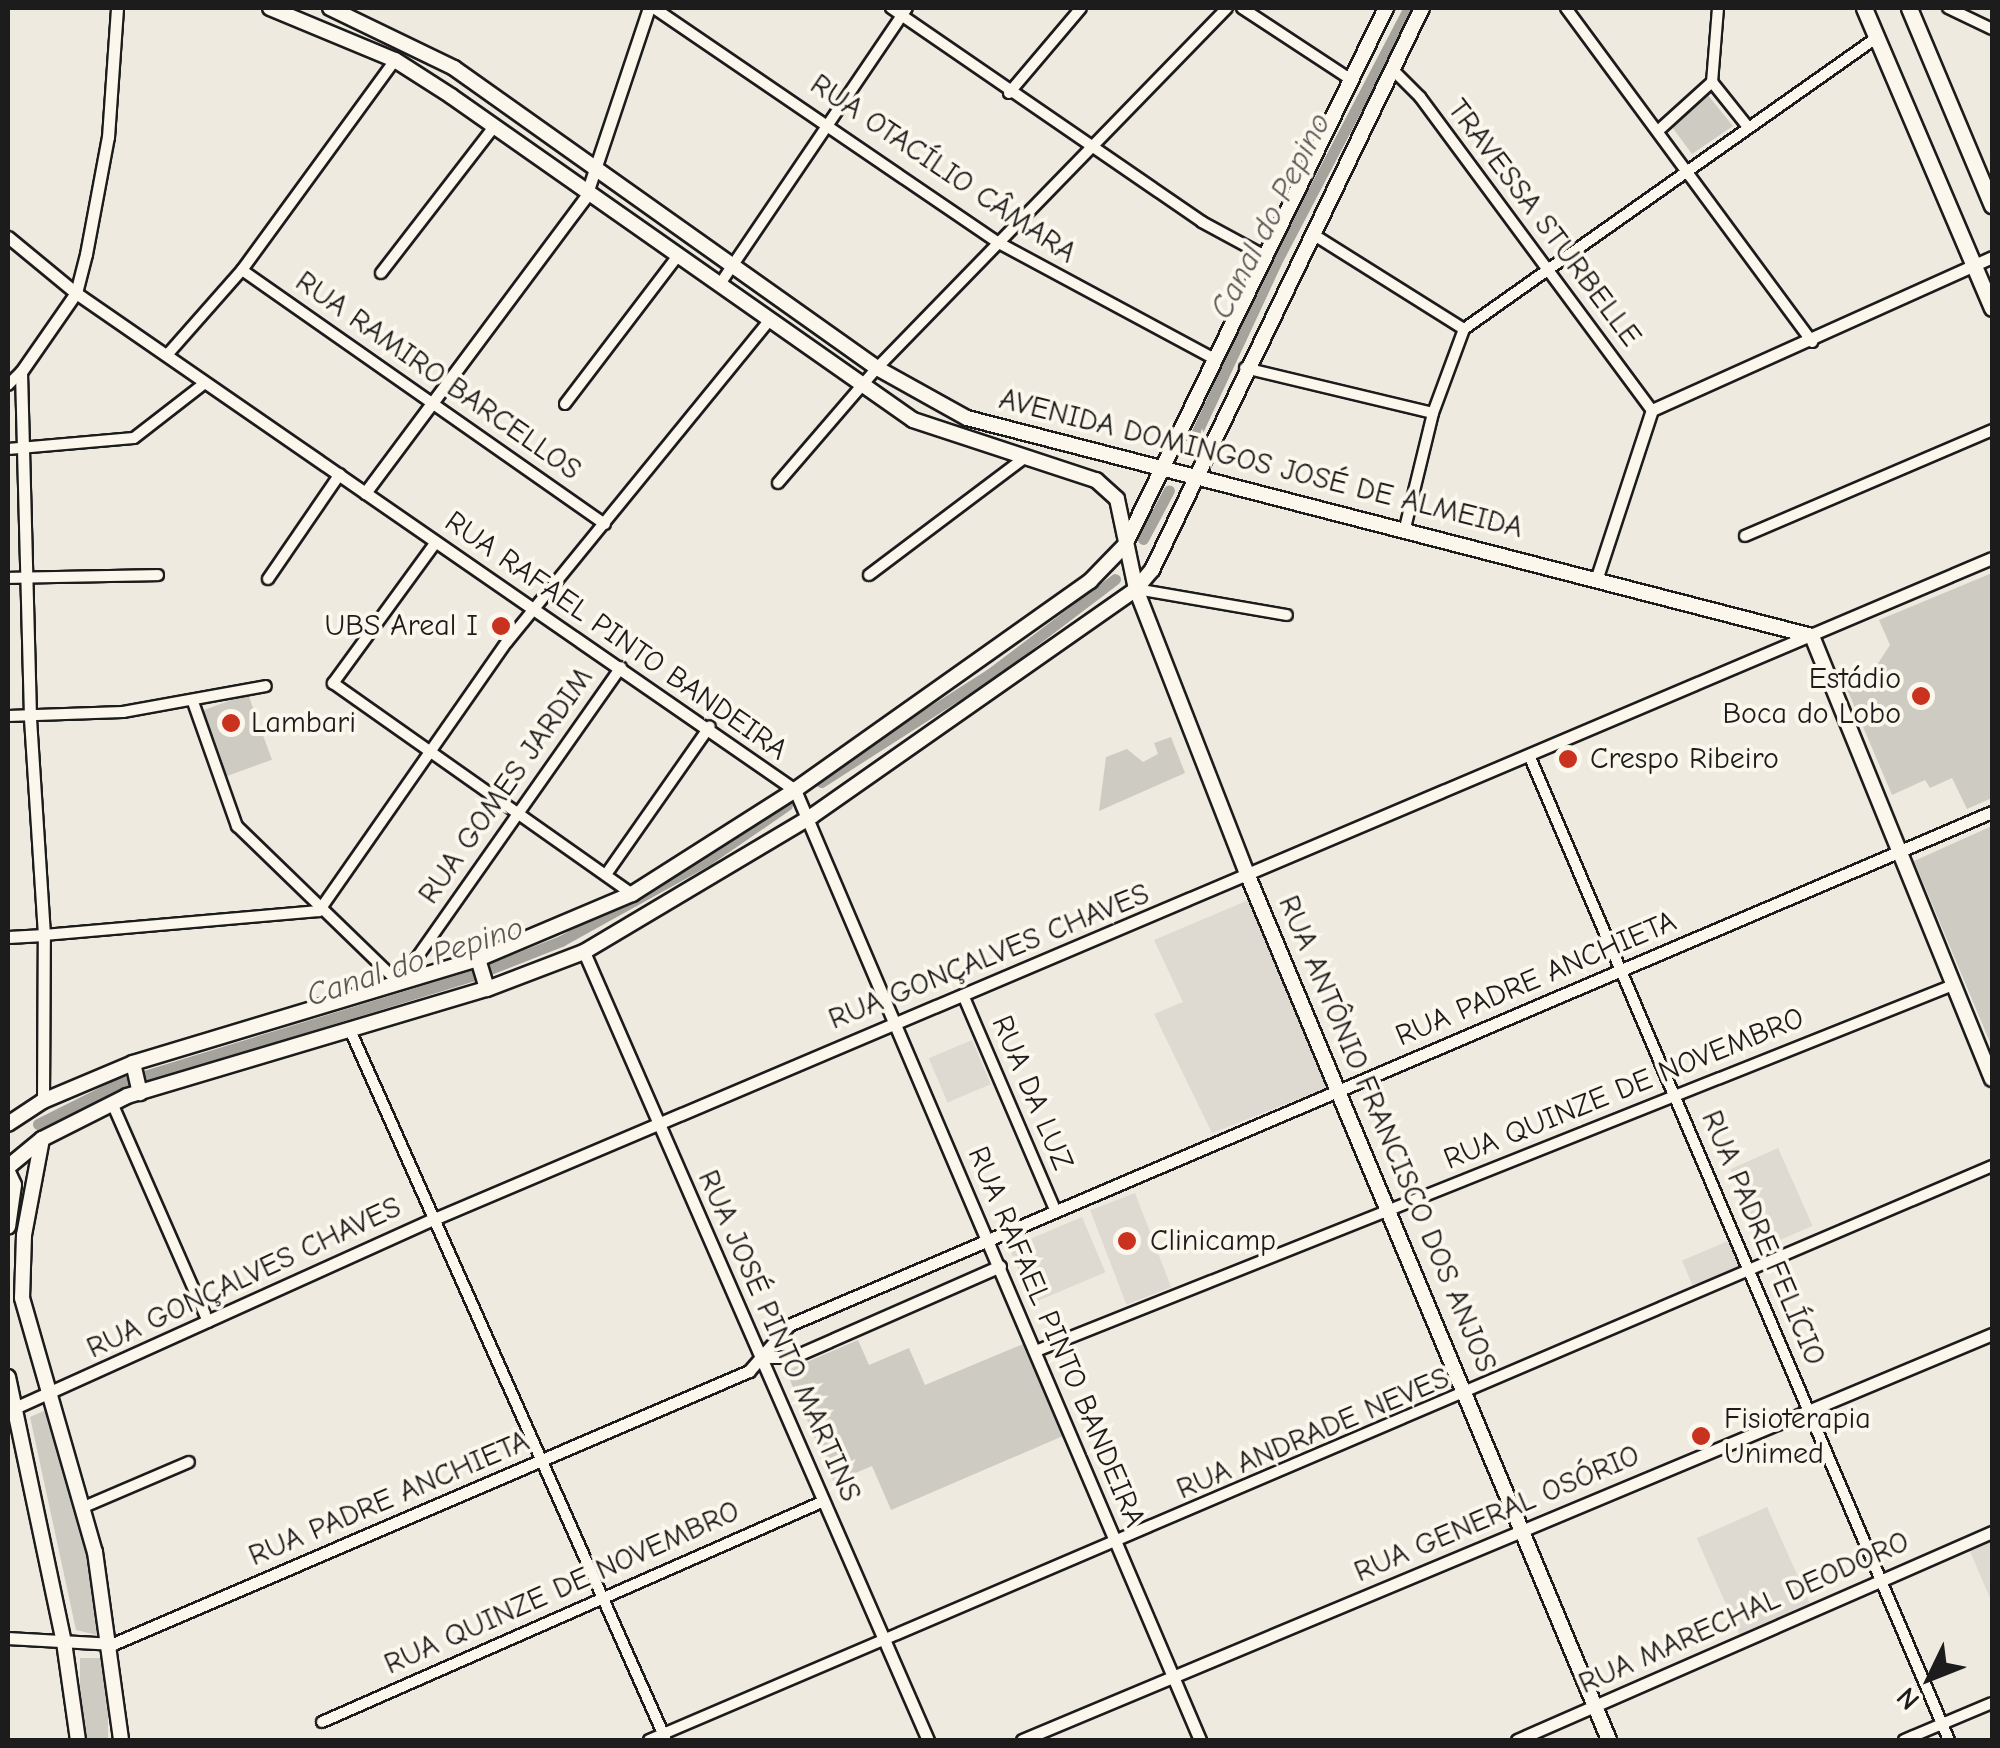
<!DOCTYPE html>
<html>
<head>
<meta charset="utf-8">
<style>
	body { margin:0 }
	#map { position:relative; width:2000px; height:1748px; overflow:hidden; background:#eeeadf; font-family:"Comic Neue",sans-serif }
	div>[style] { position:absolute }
	.built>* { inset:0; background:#dedad1; transform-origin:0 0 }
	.green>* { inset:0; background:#ceccc2; transform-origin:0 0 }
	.canal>* { height:11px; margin:-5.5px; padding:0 5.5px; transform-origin:5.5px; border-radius:5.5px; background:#a6a39d }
	.roads { filter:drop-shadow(2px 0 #1c1c1c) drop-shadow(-2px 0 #1c1c1c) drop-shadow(0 2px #1c1c1c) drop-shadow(0 -2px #1c1c1c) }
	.minor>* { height:10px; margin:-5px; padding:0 5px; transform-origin:5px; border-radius:5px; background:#fbf7ec }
	.tertiary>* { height:11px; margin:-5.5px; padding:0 5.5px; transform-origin:5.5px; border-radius:5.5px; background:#fbf7ec }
	.secondary>* { height:14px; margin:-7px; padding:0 7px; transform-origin:7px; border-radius:7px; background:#fbf7ec }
	.primary>* { height:15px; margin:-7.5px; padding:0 7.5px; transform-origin:7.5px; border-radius:7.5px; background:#fbf7ec }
	.dots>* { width:28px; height:28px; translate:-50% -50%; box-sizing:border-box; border:5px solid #fbf7ec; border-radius:50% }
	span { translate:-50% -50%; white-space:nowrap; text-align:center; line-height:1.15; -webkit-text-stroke:8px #fbf7ec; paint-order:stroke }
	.street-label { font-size:30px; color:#1c1c1c }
	.poi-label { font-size:30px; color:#1c1c1c }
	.right { translate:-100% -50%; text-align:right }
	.left { translate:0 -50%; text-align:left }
	.water-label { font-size:32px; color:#5a5956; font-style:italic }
	.frame { position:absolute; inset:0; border:10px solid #1c1c1c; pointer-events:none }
	.north { position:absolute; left:1880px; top:1628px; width:100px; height:100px; -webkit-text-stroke:8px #fbf7ec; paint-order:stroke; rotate:227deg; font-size:28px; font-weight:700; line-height:40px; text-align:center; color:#1c1c1c }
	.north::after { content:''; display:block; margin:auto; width:35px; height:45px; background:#1c1c1c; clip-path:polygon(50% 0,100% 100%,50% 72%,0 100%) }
</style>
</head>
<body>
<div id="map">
	<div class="built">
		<i style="clip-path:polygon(1251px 899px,1329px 1087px,1212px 1133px,1154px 1014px,1183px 1002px,1154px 940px)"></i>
		<i style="left:972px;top:1040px;width:48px;height:47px;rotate:67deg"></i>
		<i style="left:1778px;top:1148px;width:85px;height:52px;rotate:66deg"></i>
		<i style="left:1135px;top:1193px;width:101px;height:48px;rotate:69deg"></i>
		<i style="left:1082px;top:1217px;width:60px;height:79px;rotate:67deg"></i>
		<i style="left:1728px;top:1241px;width:28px;height:50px;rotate:67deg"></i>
		<i style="left:1767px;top:1507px;width:105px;height:77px;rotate:66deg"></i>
		<i style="clip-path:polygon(1992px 1539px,1992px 1603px,1969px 1549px)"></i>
	</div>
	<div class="green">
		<i style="clip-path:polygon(1707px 94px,1733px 126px,1692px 154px,1672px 127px)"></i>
		<i style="clip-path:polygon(1992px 573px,1992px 798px,1967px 809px,1952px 778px,1930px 788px,1925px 780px,1892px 795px,1844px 682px,1875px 668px,1890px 645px,1879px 620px)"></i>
		<i style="left:248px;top:694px;width:70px;height:52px;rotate:70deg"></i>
		<i style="clip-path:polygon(1171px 737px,1185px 773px,1099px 811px,1106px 757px,1127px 749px,1143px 762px,1158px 754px,1154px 743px)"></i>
		<i style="clip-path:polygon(1992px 826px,1992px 1047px,1914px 861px)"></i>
		<i style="clip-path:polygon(858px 1340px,869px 1365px,909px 1348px,925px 1385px,1023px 1344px,1063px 1436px,891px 1510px,872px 1466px,834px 1482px,786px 1371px)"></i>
		<i style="clip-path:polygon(53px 1407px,88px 1547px,105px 1637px,76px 1630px,30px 1417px)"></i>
		<i style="left:80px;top:1658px;width:28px;height:82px"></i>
	</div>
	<div class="canal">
		<i style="left:1188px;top:451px;width:208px;rotate:-65deg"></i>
		<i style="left:1276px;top:262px;width:287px;rotate:-62.4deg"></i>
		<i style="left:1143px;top:539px;width:55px;rotate:-62deg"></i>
		<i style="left:821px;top:782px;width:201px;rotate:-32.6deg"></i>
		<i style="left:990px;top:674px;width:157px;rotate:-37.2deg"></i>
		<i style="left:38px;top:1124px;width:89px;rotate:-26.6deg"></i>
		<i style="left:118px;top:1084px;width:370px;rotate:-17deg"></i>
		<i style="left:472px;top:976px;width:96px;rotate:-21.5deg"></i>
		<i style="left:561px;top:941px;width:167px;rotate:-29deg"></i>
		<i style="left:707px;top:860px;width:97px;rotate:-34.5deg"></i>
	</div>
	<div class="roads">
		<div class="minor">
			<i style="left:654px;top:8px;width:417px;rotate:34.3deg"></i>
			<i style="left:999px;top:243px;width:243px;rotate:28.3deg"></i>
			<i style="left:891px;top:8px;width:378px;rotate:34.5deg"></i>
			<i style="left:1202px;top:222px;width:72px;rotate:28.4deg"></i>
			<i style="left:1242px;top:8px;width:129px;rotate:33.3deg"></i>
			<i style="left:1566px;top:8px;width:415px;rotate:53.6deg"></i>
			<i style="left:1718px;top:8px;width:74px;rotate:94.6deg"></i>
			<i style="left:1712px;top:82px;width:58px;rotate:51.3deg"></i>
			<i style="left:1948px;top:8px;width:49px;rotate:25.5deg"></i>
			<i style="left:1392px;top:69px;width:40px;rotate:45deg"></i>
			<i style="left:1420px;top:97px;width:390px;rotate:53.5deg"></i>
			<i style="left:1009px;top:93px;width:111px;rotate:-49.7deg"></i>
			<i style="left:1659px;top:130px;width:72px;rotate:-42.2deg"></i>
			<i style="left:1314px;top:235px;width:177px;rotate:32.1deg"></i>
			<i style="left:242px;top:270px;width:443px;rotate:35deg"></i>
			<i style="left:381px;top:273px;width:185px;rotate:-52.3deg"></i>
			<i style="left:720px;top:284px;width:333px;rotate:-55.9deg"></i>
			<i style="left:167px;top:355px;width:113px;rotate:-48.6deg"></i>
			<i style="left:242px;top:270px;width:260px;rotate:-53.9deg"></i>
			<i style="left:1245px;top:368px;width:193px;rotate:13.5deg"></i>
			<i style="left:8px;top:385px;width:18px;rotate:-45deg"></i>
			<i style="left:565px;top:404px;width:185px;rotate:-52.7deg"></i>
			<i style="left:8px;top:449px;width:126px;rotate:-5deg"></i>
			<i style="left:134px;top:438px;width:90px;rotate:-37.8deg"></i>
			<i style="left:778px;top:483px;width:152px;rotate:-49.3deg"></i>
			<i style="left:877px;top:368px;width:502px;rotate:-45.81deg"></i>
			<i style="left:1405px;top:528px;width:118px;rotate:-76.3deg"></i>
			<i style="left:1433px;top:413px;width:90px;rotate:-69.7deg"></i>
			<i style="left:1464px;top:329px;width:504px;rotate:-35.23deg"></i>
			<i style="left:1745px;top:536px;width:269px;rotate:-23.2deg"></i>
			<i style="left:436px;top:542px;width:175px;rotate:126.1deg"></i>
			<i style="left:333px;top:683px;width:366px;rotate:35.2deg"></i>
			<i style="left:869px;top:575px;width:194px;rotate:-37deg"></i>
			<i style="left:8px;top:578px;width:150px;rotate:-1.1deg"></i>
			<i style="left:268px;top:579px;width:127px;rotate:-55.6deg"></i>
			<i style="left:1136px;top:589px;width:153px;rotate:9.8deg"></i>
			<i style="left:193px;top:702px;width:132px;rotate:70.5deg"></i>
			<i style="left:237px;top:826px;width:226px;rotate:44.1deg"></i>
			<i style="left:399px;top:983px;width:386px;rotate:-54.9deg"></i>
			<i style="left:8px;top:716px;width:115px;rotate:-2deg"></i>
			<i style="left:123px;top:712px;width:145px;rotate:-10.3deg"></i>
			<i style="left:1529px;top:755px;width:1071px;rotate:66.91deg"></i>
			<i style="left:607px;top:873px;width:179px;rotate:-55deg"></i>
			<i style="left:44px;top:935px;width:276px;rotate:-5deg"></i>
			<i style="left:319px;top:911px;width:328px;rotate:-55.1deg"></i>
			<i style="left:507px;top:642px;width:414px;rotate:-50.8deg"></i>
			<i style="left:963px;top:995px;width:234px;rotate:66.8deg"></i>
			<i style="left:350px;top:1030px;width:777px;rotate:66.01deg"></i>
			<i style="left:112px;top:1103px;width:239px;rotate:66.3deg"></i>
			<i style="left:1036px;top:1351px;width:987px;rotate:-21.76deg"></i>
			<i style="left:84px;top:1507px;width:114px;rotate:-23.2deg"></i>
			<i style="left:322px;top:1722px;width:548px;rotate:-23.76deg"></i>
			<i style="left:649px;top:1740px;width:1461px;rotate:-23.14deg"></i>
			<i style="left:1904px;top:1740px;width:95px;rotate:-22.8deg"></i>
		</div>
		<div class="tertiary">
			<i style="left:8px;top:237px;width:88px;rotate:39.5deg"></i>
			<i style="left:76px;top:293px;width:874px;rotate:34.65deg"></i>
			<i style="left:795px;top:790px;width:1033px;rotate:66.91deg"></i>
			<i style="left:365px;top:493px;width:370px;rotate:-53.3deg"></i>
			<i style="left:586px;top:196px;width:198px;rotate:-71.5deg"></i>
			<i style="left:1597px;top:577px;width:176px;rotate:-71.8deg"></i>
			<i style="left:1652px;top:410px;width:373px;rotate:-24.2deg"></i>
			<i style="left:8px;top:937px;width:36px;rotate:-3deg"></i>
			<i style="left:584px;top:952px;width:860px;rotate:66.42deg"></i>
			<i style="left:43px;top:1101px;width:166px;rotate:-89.7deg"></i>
			<i style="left:44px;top:935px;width:219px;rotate:-93.7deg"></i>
			<i style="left:30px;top:716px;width:344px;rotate:-91.5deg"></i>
			<i style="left:21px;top:372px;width:96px;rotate:-55.2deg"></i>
			<i style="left:76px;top:293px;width:40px;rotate:-75.6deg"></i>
			<i style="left:86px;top:254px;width:119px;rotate:-79.4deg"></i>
			<i style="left:108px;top:137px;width:129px;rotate:-86deg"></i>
			<i style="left:763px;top:1357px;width:30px"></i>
			<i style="left:793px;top:1357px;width:226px;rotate:-23.7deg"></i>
			<i style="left:8px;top:1411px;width:467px;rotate:-24.3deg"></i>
			<i style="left:434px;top:1219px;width:1692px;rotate:-22.99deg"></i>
			<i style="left:8px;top:1638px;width:105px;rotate:3.3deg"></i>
			<i style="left:113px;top:1644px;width:692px;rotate:-23.23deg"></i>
			<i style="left:749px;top:1371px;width:61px;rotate:-49deg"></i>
			<i style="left:789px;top:1325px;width:1308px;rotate:-23.1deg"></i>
			<i style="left:1022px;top:1740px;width:1052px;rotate:-22.71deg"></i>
			<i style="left:1517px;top:1740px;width:519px;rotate:-23.65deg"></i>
		</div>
		<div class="secondary">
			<i style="left:270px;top:8px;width:135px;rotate:22.6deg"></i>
			<i style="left:395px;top:60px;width:67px;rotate:32.7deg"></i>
			<i style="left:451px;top:96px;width:564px;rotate:35.04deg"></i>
			<i style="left:913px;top:420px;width:193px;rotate:18.2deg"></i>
			<i style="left:1096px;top:480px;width:28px;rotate:42deg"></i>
			<i style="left:1117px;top:499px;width:92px;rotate:78.1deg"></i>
			<i style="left:1136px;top:589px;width:308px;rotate:68.7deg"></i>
			<i style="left:1248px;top:876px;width:936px;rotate:67.32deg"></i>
			<i style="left:330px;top:8px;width:138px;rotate:25.8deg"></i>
			<i style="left:454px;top:68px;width:519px;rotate:35.35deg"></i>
			<i style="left:877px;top:368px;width:103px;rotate:29.1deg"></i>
			<i style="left:967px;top:418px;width:873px;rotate:14.47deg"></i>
			<i style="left:1812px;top:636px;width:478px;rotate:67.9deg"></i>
			<i style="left:478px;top:959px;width:31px;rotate:73deg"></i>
			<i style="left:133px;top:1063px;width:31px;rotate:77deg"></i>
			<i style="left:8px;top:1124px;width:42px;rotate:-33.3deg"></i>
			<i style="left:43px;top:1101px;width:98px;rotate:-22.9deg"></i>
			<i style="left:133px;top:1063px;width:360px;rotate:-16.8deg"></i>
			<i style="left:478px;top:959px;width:167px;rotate:-22.9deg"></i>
			<i style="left:632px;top:894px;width:193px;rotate:-32.5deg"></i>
			<i style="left:795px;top:790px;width:362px;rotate:-35.3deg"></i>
			<i style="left:1090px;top:581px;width:50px;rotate:-45.8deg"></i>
			<i style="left:1125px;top:545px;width:597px;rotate:-64.08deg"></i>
			<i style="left:42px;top:1139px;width:98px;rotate:100.6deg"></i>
			<i style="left:24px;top:1235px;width:63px;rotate:91.8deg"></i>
			<i style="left:22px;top:1298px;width:264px;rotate:74deg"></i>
			<i style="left:95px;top:1552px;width:190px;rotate:82.1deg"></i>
			<i style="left:8px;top:1167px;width:44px;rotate:-39.5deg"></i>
			<i style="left:42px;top:1139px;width:95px;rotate:-26.8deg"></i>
			<i style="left:127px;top:1096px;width:376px;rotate:-16.6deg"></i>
			<i style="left:487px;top:989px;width:104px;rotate:-20.9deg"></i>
			<i style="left:584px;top:952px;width:265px;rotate:-30.8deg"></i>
			<i style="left:812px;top:816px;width:396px;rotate:-35deg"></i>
			<i style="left:1136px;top:589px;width:25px;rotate:-50deg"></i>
			<i style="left:1152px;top:570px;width:623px;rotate:-64.34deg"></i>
			<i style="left:8px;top:1172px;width:14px;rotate:65deg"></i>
			<i style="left:14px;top:1185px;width:42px;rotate:98.1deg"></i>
			<i style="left:8px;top:1377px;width:271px;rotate:78.1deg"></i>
			<i style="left:64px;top:1642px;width:99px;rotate:81.9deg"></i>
		</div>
		<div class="primary">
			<i style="left:1864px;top:8px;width:326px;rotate:66.9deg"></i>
			<i style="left:1909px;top:8px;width:214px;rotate:67.2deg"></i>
		</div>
	</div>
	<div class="dots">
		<i style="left:501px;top:626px;background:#c8321e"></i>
		<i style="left:1921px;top:696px;background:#c8321e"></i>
		<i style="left:231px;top:723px;background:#c8321e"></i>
		<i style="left:1568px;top:759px;background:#c8321e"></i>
		<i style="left:1127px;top:1241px;background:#c8321e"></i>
		<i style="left:1701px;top:1436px;background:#c8321e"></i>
	</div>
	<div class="street-label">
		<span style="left:943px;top:169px;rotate:34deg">RUA OTACÍLIO CÂMARA</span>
		<span style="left:1544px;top:223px;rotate:53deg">TRAVESSA STURBELLE</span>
		<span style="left:438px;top:376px;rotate:35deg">RUA RAMIRO BARCELLOS</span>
		<span style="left:1261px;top:464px;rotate:14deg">AVENIDA DOMINGOS JOSÉ DE ALMEIDA</span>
		<span style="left:616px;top:636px;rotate:35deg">RUA RAFAEL PINTO BANDEIRA</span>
		<span style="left:506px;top:786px;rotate:-55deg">RUA GOMES JARDIM</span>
		<span style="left:989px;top:957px;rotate:-22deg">RUA GONÇALVES CHAVES</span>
		<span style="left:1536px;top:979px;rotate:-23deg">RUA PADRE ANCHIETA</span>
		<span style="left:1624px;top:1089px;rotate:-22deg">RUA QUINZE DE NOVEMBRO</span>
		<span style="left:1032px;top:1093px;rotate:67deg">RUA DA LUZ</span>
		<span style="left:1387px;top:1134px;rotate:67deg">RUA ANTÔNIO FRANCISCO DOS ANJOS</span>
		<span style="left:1763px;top:1238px;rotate:67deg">RUA PADRE FELÍCIO</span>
		<span style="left:244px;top:1278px;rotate:-25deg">RUA GONÇALVES CHAVES</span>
		<span style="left:779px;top:1336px;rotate:66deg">RUA JOSÉ PINTO MARTINS</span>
		<span style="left:1056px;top:1337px;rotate:67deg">RUA RAFAEL PINTO BANDEIRA</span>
		<span style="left:1313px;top:1434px;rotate:-23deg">RUA ANDRADE NEVES</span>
		<span style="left:389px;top:1499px;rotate:-23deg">RUA PADRE ANCHIETA</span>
		<span style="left:1497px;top:1514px;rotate:-23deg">RUA GENERAL OSÓRIO</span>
		<span style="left:562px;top:1588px;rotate:-24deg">RUA QUINZE DE NOVEMBRO</span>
		<span style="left:1744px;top:1613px;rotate:-24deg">RUA MARECHAL DEODORO</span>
	</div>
	<div class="poi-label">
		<span class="right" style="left:478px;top:626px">UBS Areal I</span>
		<span class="right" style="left:1901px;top:696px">Estádio<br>Boca do Lobo</span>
		<span class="left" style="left:251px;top:723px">Lambari</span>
		<span class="left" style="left:1590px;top:759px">Crespo Ribeiro</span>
		<span class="left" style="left:1150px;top:1241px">Clinicamp</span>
		<span class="left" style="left:1724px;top:1436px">Fisioterapia<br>Unimed</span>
	</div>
	<div class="water-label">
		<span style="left:1271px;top:216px;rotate:-63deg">Canal do Pepino</span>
		<span style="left:415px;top:962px;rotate:-18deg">Canal do Pepino</span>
	</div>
	<div class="frame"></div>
	<div class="north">N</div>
</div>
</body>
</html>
